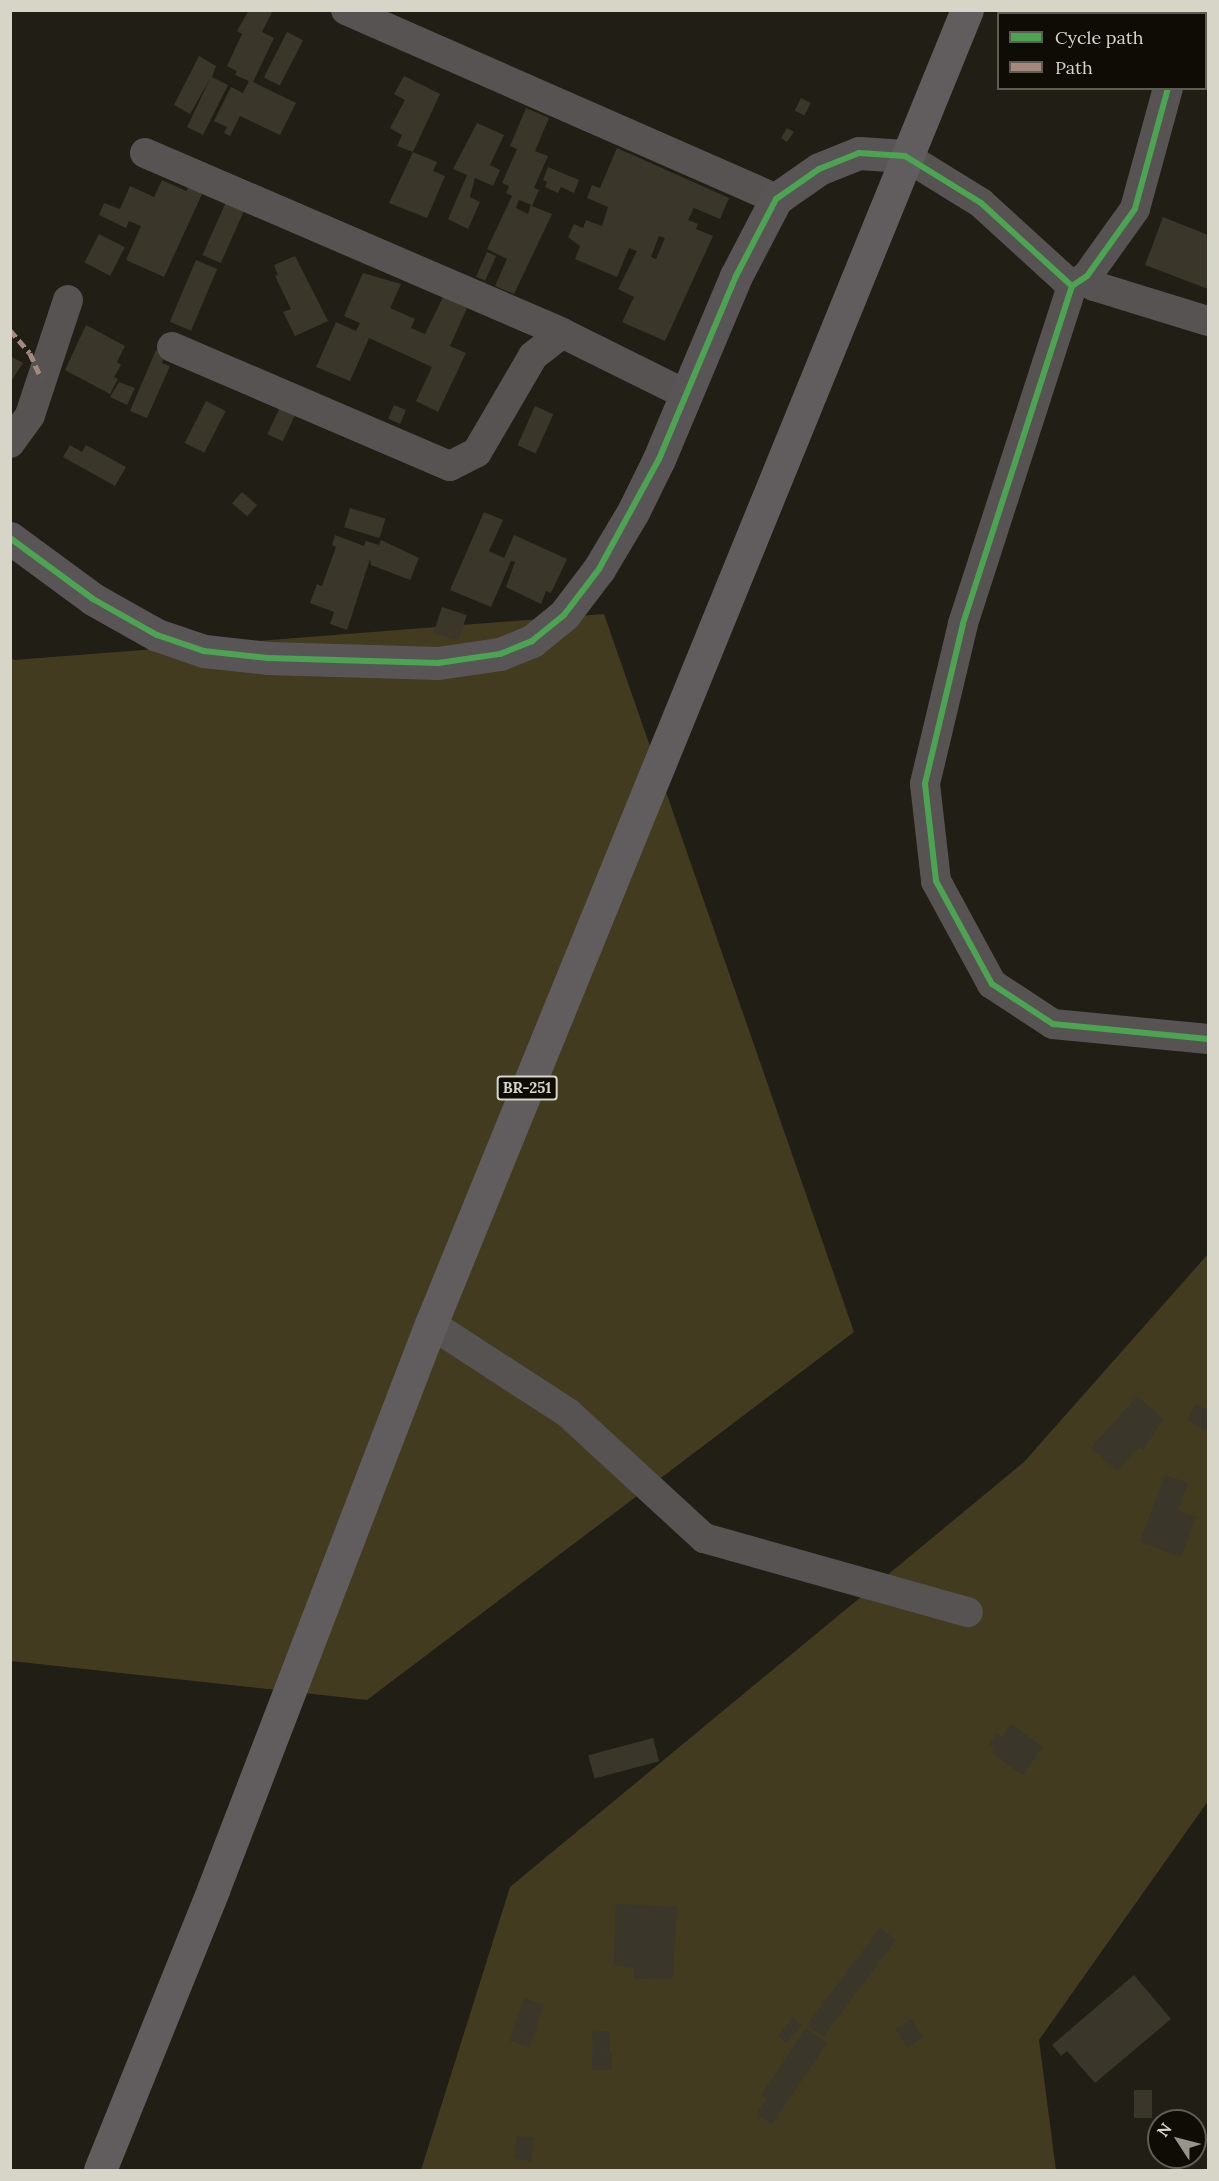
<!DOCTYPE html>
<html>
<head>
<meta charset="utf-8">
<style>
	body { margin:0 }
	#map { position:relative; width:1219px; height:2181px; overflow:hidden; background:#211e15; font-family:Lora,serif }
	div>[style] { position:absolute }
	.green>* { inset:0; background:#423b1f }
	.building>* { inset:0; background:#3a362a; transform-origin:0 0 }
	.street>* { height:30px; margin:-15px; padding:0 15px; transform-origin:15px; border-radius:15px; background:#565352 }
	.secondary>* { height:33px; margin:-16.5px; padding:0 16.5px; transform-origin:16.5px; border-radius:16.5px; background:#595556 }
	.primary>* { height:33px; margin:-16.5px; padding:0 16.5px; transform-origin:16.5px; border-radius:16.5px; background:#615d5e }
	.quiet>* { height:4.5px; margin-top:-2.25px; transform-origin:0; background:repeating-linear-gradient(90deg,#a5887d 0 9px,transparent 0 13.5px) }
	.cycleway>* { height:6px; margin:-3px; padding:0 3px; transform-origin:3px; border-radius:3px; background:#4ca352 }
	span { translate:-50% -50%; white-space:nowrap; text-align:center; line-height:1.15; -webkit-text-stroke:4.5px #0e0c05; paint-order:stroke }
	.shield-label span { padding:2px 4px; background:#0e0c05; border:2px solid; border-radius:4px; -webkit-text-stroke-width:0 }
	.shield-label { font-size:15px; color:#d7d5c8; font-weight:700 }
	.frame { position:absolute; inset:0; border:12px solid #d7d5c8; pointer-events:none }
	.legend { position:absolute; left:997px; top:12px; width:210px; height:78px; box-sizing:border-box; background:#0e0c05; border:2px solid #5e5c53; margin:0; padding:8px 10px; list-style:none; font-size:18px; color:#d7d5c8 }
	.legend li { display:flex; align-items:center; gap:12px; height:30px }
	.legend b { width:30px; border:2px solid #5e5c53 }
	.north { position:absolute; left:1147px; top:2109px; width:60px; height:60px; box-sizing:border-box; background:#0e0c05; border:2px solid #5e5c53; border-radius:50%; rotate:306deg; font-size:16px; font-weight:700; line-height:24px; text-align:center; color:#d7d5c8 }
	.north::after { content:''; display:block; margin:auto; width:21px; height:27px; background:#979589; clip-path:polygon(50% 0,100% 100%,50% 72%,0 100%) }
</style>
</head>
<body>
<div id="map">
	<div class="green">
		<i style="clip-path:polygon(604px 614px,854px 1332px,367px 1700px,11px 1661px,10px 657px,14px 660px)"></i>
		<i style="clip-path:polygon(1208px 1254px,1208px 1801px,1039px 2040px,1056px 2170px,421px 2170px,510px 1887px,1024px 1462px)"></i>
	</div>
	<div class="building">
		<i style="clip-path:polygon(249px 10px,273px 10px,262px 32px,274px 38px,253px 82px,296px 103px,280px 135px,240px 116px,230px 136px,224px 133px,227px 127px,214px 121px,231px 87px,243px 93px,249px 81px,235px 75px,237px 71px,227px 66px,242px 34px,237px 31px)"></i>
		<i style="left:287px;top:32px;width:18px;height:51px;rotate:27deg"></i>
		<i style="clip-path:polygon(199px 56px,216px 66px,212px 77px,228px 85px,203px 135px,187px 127px,210px 79px,190px 114px,174px 105px)"></i>
		<i style="clip-path:polygon(404px 76px,440px 94px,413px 152px,397px 146px,402px 135px,390px 128px,405px 100px,394px 94px)"></i>
		<i style="left:801px;top:98px;width:11px;height:14px;rotate:27deg"></i>
		<i style="clip-path:polygon(evenodd,526px 108px,549px 118px,535px 151px,548px 156px,534px 188px,539px 190px,532px 206px,552px 214px,514px 294px,495px 286px,507px 259px,487px 249px,512px 196px,506px 193px,509px 186px,502px 183px,517px 149px,510px 146px,526px 108px,519px 200px,531px 205px,528px 214px,516px 208px,519px 200px)"></i>
		<i style="clip-path:polygon(477px 123px,504px 135px,490px 165px,500px 170px,493px 186px,475px 178px,470px 197px,480px 202px,468px 229px,448px 219px,467px 175px,453px 169px)"></i>
		<i style="clip-path:polygon(787px 128px,794px 132px,787px 142px,781px 138px)"></i>
		<i style="clip-path:polygon(evenodd,617px 148px,729px 198px,720px 219px,694px 208px,688px 220px,698px 224px,696px 229px,713px 236px,665px 341px,622px 322px,634px 297px,618px 289px,637px 251px,629px 248px,617px 277px,575px 259px,580px 246px,568px 237px,574px 224px,583px 228px,586px 220px,602px 226px,608px 207px,587px 198px,592px 185px,600px 188px,617px 148px,659px 236px,665px 238px,656px 259px,651px 257px,659px 236px)"></i>
		<i style="clip-path:polygon(413px 152px,437px 162px,433px 171px,445px 176px,427px 218px,389px 203px)"></i>
		<i style="clip-path:polygon(548px 167px,579px 180px,574px 193px,561px 187px,558px 193px,545px 187px,547px 182px,543px 180px)"></i>
		<i style="clip-path:polygon(162px 180px,186px 191px,189px 186px,203px 192px,164px 277px,126px 260px,141px 226px,129px 221px,126px 228px,99px 215px,104px 203px,120px 209px,130px 186px,154px 197px)"></i>
		<i style="left:226px;top:202px;width:20px;height:58px;rotate:24deg"></i>
		<i style="clip-path:polygon(1163px 217px,1208px 235px,1208px 289px,1145px 265px)"></i>
		<i style="left:99px;top:234px;width:29px;height:32px;rotate:27deg"></i>
		<i style="left:487px;top:252px;width:10px;height:27px;rotate:24deg"></i>
		<i style="clip-path:polygon(295px 256px,328px 321px,295px 336px,283px 312px,291px 309px,275px 276px,278px 275px,274px 265px)"></i>
		<i style="left:196px;top:260px;width:23px;height:67px;rotate:23deg"></i>
		<i style="clip-path:polygon(363px 273px,401px 284px,390px 308px,415px 319px,411px 328px,425px 334px,443px 297px,467px 308px,450px 346px,466px 353px,438px 412px,416px 401px,432px 367px,369px 338px,350px 381px,316px 367px,336px 322px,356px 331px,360px 323px,344px 316px)"></i>
		<i style="clip-path:polygon(86px 325px,125px 346px,117px 362px,121px 365px,114px 377px,118px 379px,110px 394px,65px 370px)"></i>
		<i style="clip-path:polygon(156px 350px,165px 355px,162px 363px,170px 366px,147px 418px,130px 411px)"></i>
		<i style="clip-path:polygon(10px 356px,23px 363px,10px 383px)"></i>
		<i style="clip-path:polygon(119px 382px,135px 388px,127px 405px,110px 397px)"></i>
		<i style="left:206px;top:401px;width:22px;height:47px;rotate:27deg"></i>
		<i style="left:394px;top:405px;width:13px;height:15px;rotate:23deg"></i>
		<i style="left:535px;top:406px;width:20px;height:43px;rotate:24deg"></i>
		<i style="left:280px;top:407px;width:17px;height:30px;rotate:25deg"></i>
		<i style="clip-path:polygon(70px 445px,82px 452px,86px 445px,126px 467px,115px 486px,63px 457px)"></i>
		<i style="left:242px;top:492px;width:20px;height:15px;rotate:41deg"></i>
		<i style="left:350px;top:508px;width:37px;height:20px;rotate:17deg"></i>
		<i style="clip-path:polygon(484px 512px,503px 520px,489px 551px,504px 558px,514px 535px,567px 559px,551px 593px,546px 591px,541px 604px,506px 587px,515px 562px,511px 561px,491px 607px,450px 590px)"></i>
		<i style="clip-path:polygon(335px 535px,364px 546px,366px 541px,379px 545px,381px 540px,419px 558px,410px 580px,371px 565px,370px 559px,347px 630px,330px 624px,334px 612px,310px 603px,317px 584px,322px 586px,336px 547px,332px 545px)"></i>
		<i style="left:442px;top:607px;width:26px;height:27px;rotate:18deg"></i>
		<i style="clip-path:polygon(1137px 1396px,1163px 1419px,1143px 1450px,1139px 1447px,1117px 1471px,1091px 1448px)"></i>
		<i style="clip-path:polygon(1196px 1404px,1208px 1411px,1208px 1432px,1187px 1420px)"></i>
		<i style="clip-path:polygon(1165px 1475px,1188px 1483px,1178px 1510px,1196px 1517px,1181px 1557px,1140px 1542px)"></i>
		<i style="clip-path:polygon(1011px 1724px,1043px 1747px,1023px 1775px,992px 1753px,994px 1748px,989px 1744px,997px 1733px,1002px 1737px)"></i>
		<i style="left:653px;top:1738px;width:24px;height:67px;rotate:75deg"></i>
		<i style="clip-path:polygon(616px 1904px,677px 1907px,673px 1978px,634px 1979px,634px 1968px,614px 1965px)"></i>
		<i style="left:880px;top:1928px;width:20px;height:121px;rotate:37deg"></i>
		<i style="clip-path:polygon(1134px 1975px,1171px 2019px,1095px 2083px,1067px 2051px,1061px 2056px,1052px 2045px)"></i>
		<i style="left:524px;top:1998px;width:21px;height:45px;rotate:19deg"></i>
		<i style="left:793px;top:2018px;width:11px;height:23px;rotate:41deg"></i>
		<i style="left:911px;top:2019px;width:22px;height:19px;rotate:56deg"></i>
		<i style="clip-path:polygon(806px 2028px,827px 2043px,772px 2124px,756px 2114px,767px 2098px,761px 2095px)"></i>
		<i style="left:609px;top:2031px;width:20px;height:17px;rotate:87deg"></i>
		<i style="left:592px;top:2052px;width:20px;height:18px"></i>
		<i style="left:1134px;top:2090px;width:18px;height:28px"></i>
		<i style="left:517px;top:2136px;width:17px;height:23px;rotate:7deg"></i>
	</div>
	<div class="street">
		<i style="left:346px;top:10px;width:470px;rotate:23.7deg"></i>
		<i style="left:1195px;top:14px;width:4px;rotate:-76deg"></i>
		<i style="left:1168px;top:88px;width:125px;rotate:105.3deg"></i>
		<i style="left:1135px;top:209px;width:82px;rotate:125.6deg"></i>
		<i style="left:1087px;top:276px;width:18px;rotate:146deg"></i>
		<i style="left:1072px;top:286px;width:355px;rotate:107.9deg"></i>
		<i style="left:963px;top:624px;width:164px;rotate:103.4deg"></i>
		<i style="left:925px;top:784px;width:98px;rotate:83.5deg"></i>
		<i style="left:936px;top:881px;width:117px;rotate:61.5deg"></i>
		<i style="left:992px;top:984px;width:73px;rotate:33.3deg"></i>
		<i style="left:1053px;top:1024px;width:156px;rotate:5.5deg"></i>
		<i style="left:145px;top:153px;width:454px;rotate:23.3deg"></i>
		<i style="left:562px;top:333px;width:137px;rotate:26.4deg"></i>
		<i style="left:905px;top:156px;width:89px;rotate:31.7deg"></i>
		<i style="left:981px;top:203px;width:123px;rotate:42.4deg"></i>
		<i style="left:1087px;top:276px;width:12px;rotate:55deg"></i>
		<i style="left:1094px;top:286px;width:119px;rotate:17.1deg"></i>
		<i style="left:172px;top:347px;width:302px;rotate:23.2deg"></i>
		<i style="left:450px;top:466px;width:30px;rotate:-27deg"></i>
		<i style="left:477px;top:452px;width:111px;rotate:-59.7deg"></i>
		<i style="left:533px;top:356px;width:37px;rotate:-38deg"></i>
		<i style="left:10px;top:443px;width:34px;rotate:-54deg"></i>
		<i style="left:30px;top:415px;width:121px;rotate:-71.7deg"></i>
		<i style="left:431px;top:1324px;width:163px;rotate:33deg"></i>
		<i style="left:568px;top:1413px;width:185px;rotate:42.6deg"></i>
		<i style="left:704px;top:1538px;width:274px;rotate:15.7deg"></i>
	</div>
	<div class="secondary">
		<i style="left:10px;top:538px;width:103px;rotate:36.3deg"></i>
		<i style="left:93px;top:599px;width:73px;rotate:29.4deg"></i>
		<i style="left:157px;top:635px;width:50px;rotate:18.8deg"></i>
		<i style="left:204px;top:651px;width:64px;rotate:6.2deg"></i>
		<i style="left:268px;top:658px;width:170px;rotate:1.7deg"></i>
		<i style="left:438px;top:663px;width:63px;rotate:-8.3deg"></i>
		<i style="left:500px;top:654px;width:35px;rotate:-22deg"></i>
		<i style="left:532px;top:641px;width:41px;rotate:-39.1deg"></i>
		<i style="left:564px;top:615px;width:58px;rotate:-52.7deg"></i>
		<i style="left:599px;top:569px;width:66px;rotate:-59.2deg"></i>
		<i style="left:633px;top:512px;width:59px;rotate:-63.9deg"></i>
		<i style="left:659px;top:459px;width:199px;rotate:-67.2deg"></i>
		<i style="left:736px;top:276px;width:87px;rotate:-62.5deg"></i>
		<i style="left:776px;top:199px;width:52px;rotate:-34.9deg"></i>
		<i style="left:819px;top:169px;width:43px;rotate:-21.8deg"></i>
		<i style="left:859px;top:153px;width:46px;rotate:3.7deg"></i>
	</div>
	<div class="primary">
		<i style="left:100px;top:2170px;width:302px;rotate:-68deg"></i>
		<i style="left:213px;top:1890px;width:607px;rotate:-68.94deg"></i>
		<i style="left:431px;top:1324px;width:1419px;rotate:-67.81deg"></i>
	</div>
	<div class="quiet">
		<i style="left:10px;top:330px;width:30px;rotate:49deg"></i>
		<i style="left:30px;top:353px;width:27px;rotate:66deg"></i>
	</div>
	<div class="cycleway">
		<i style="left:1168px;top:88px;width:125px;rotate:105.3deg"></i>
		<i style="left:1135px;top:209px;width:82px;rotate:125.6deg"></i>
		<i style="left:1087px;top:276px;width:18px;rotate:146deg"></i>
		<i style="left:1072px;top:286px;width:355px;rotate:107.9deg"></i>
		<i style="left:963px;top:624px;width:164px;rotate:103.4deg"></i>
		<i style="left:925px;top:784px;width:98px;rotate:83.5deg"></i>
		<i style="left:936px;top:881px;width:117px;rotate:61.5deg"></i>
		<i style="left:992px;top:984px;width:73px;rotate:33.3deg"></i>
		<i style="left:1053px;top:1024px;width:156px;rotate:5.5deg"></i>
		<i style="left:10px;top:538px;width:103px;rotate:36.3deg"></i>
		<i style="left:93px;top:599px;width:73px;rotate:29.4deg"></i>
		<i style="left:157px;top:635px;width:50px;rotate:18.8deg"></i>
		<i style="left:204px;top:651px;width:64px;rotate:6.2deg"></i>
		<i style="left:268px;top:658px;width:170px;rotate:1.7deg"></i>
		<i style="left:438px;top:663px;width:63px;rotate:-8.3deg"></i>
		<i style="left:500px;top:654px;width:35px;rotate:-22deg"></i>
		<i style="left:532px;top:641px;width:41px;rotate:-39.1deg"></i>
		<i style="left:564px;top:615px;width:58px;rotate:-52.7deg"></i>
		<i style="left:599px;top:569px;width:125px;rotate:-61.4deg"></i>
		<i style="left:659px;top:459px;width:199px;rotate:-67.2deg"></i>
		<i style="left:736px;top:276px;width:87px;rotate:-62.5deg"></i>
		<i style="left:776px;top:199px;width:52px;rotate:-34.9deg"></i>
		<i style="left:819px;top:169px;width:43px;rotate:-21.8deg"></i>
		<i style="left:859px;top:153px;width:46px;rotate:3.7deg"></i>
		<i style="left:905px;top:156px;width:89px;rotate:31.7deg"></i>
		<i style="left:981px;top:203px;width:123px;rotate:42.4deg"></i>
	</div>
	<div class="shield-label">
		<span style="left:527px;top:1088px">BR-251</span>
	</div>
	<div class="frame"></div>
	<ul class="legend">
	<li><b style="height:8px;background:#4ca352"></b>Cycle path</li>
	<li><b style="height:8px;background:#a5887d"></b>Path</li>
	</ul>
	<div class="north">N</div>
</div>
</body>
</html>
